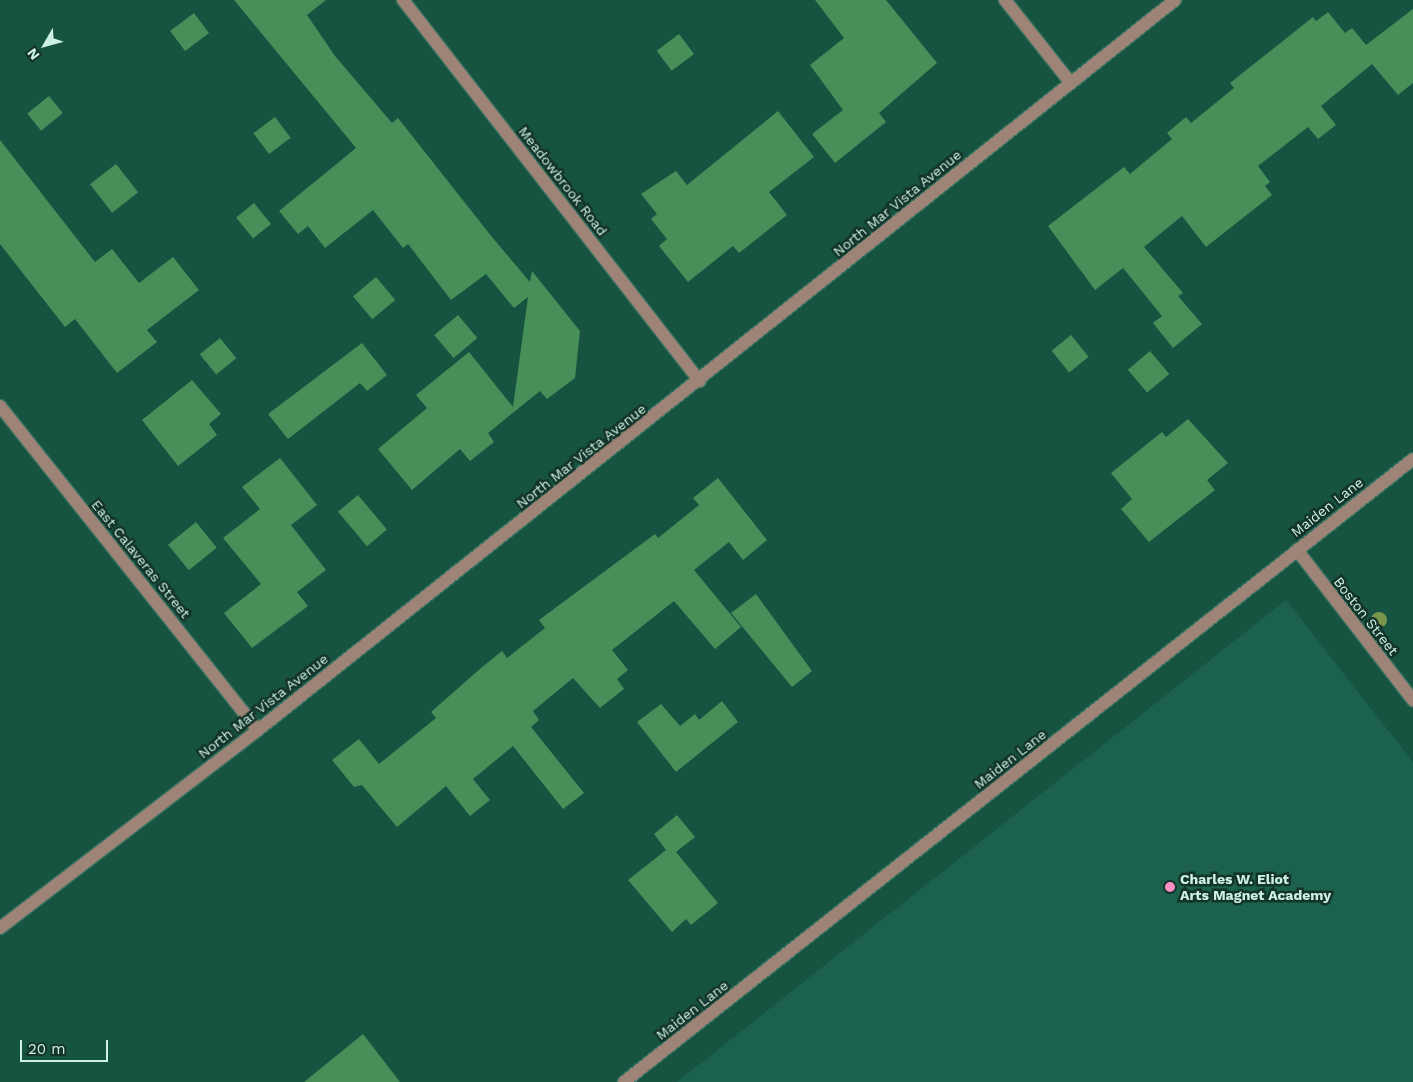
<!DOCTYPE html>
<html>
<head>
<meta charset="utf-8">
<style>
	body { margin:0 }
	#map { position:relative; width:1413px; height:1082px; overflow:hidden; background:#165341; font-family:"Work Sans",sans-serif }
	div>[style] { position:absolute }
	.built>* { inset:0; background:#1b614d }
	.building>* { inset:0; background:#468f58; transform-origin:0 0 }
	.roads { filter:drop-shadow(1px 0 #3b7361) drop-shadow(-1px 0 #3b7361) drop-shadow(0 1px #3b7361) drop-shadow(0 -1px #3b7361) }
	.minor>* { height:12px; margin:-6px; padding:0 6px; transform-origin:6px; border-radius:6px; background:#9e8476 }
	.trees>* { width:16px; height:16px; margin:-8px; border-radius:50%; background:#79954b }
	.dots>* { width:14px; height:14px; translate:-50% -50%; box-sizing:border-box; border:2px solid #14342a; border-radius:50% }
	span { translate:-50% -50%; white-space:nowrap; text-align:center; line-height:1.15; -webkit-text-stroke:5px #14342a; paint-order:stroke }
	.street-label { font-size:14px; color:#cdf1e3 }
	.poi-label { font-size:14px; color:#cdf1e3; font-weight:700 }
	.left { translate:0 -50%; text-align:left }
	.north { position:absolute; left:20px; top:20px; width:50px; height:50px; -webkit-text-stroke:4px #14342a; paint-order:stroke; rotate:232deg; font-size:14px; font-weight:700; line-height:20px; text-align:center; color:#cdf1e3 }
	.north::after { content:''; display:block; margin:auto; width:18px; height:22px; background:#cdf1e3; clip-path:polygon(50% 0,100% 100%,50% 72%,0 100%) }
	.scale { position:absolute; left:20px; top:1040px; width:88px; height:22px; box-sizing:border-box; border:2px solid #cdf1e3; border-top:0; padding-left:6px; font-size:15px; line-height:18px; white-space:nowrap; color:#cdf1e3; -webkit-text-stroke:4px #14342a; paint-order:stroke }
</style>
</head>
<body>
<div id="map">
	<div class="built">
		<i style="clip-path:polygon(1286px 600px,1413px 762px,1413px 1082px,677px 1082px)"></i>
	</div>
	<div class="building">
		<i style="clip-path:polygon(234px 0,326px 0,307px 15px,335px 56px,392px 123px,398px 118px,492px 237px,530px 282px,532px 271px,580px 331px,575px 378px,547px 399px,540px 391px,488px 433px,494px 442px,470px 461px,460px 449px,412px 490px,378px 449px,427px 408px,416px 395px,469px 352px,513px 407px,528px 297px,514px 308px,486px 274px,451px 300px,408px 244px,403px 248px,373px 210px,325px 248px,308px 226px,298px 234px,279px 211px,356px 148px)"></i>
		<i style="clip-path:polygon(815px 0,886px 0,937px 63px,879px 113px,886px 122px,835px 163px,812px 134px,843px 110px,810px 65px,844px 38px)"></i>
		<i style="clip-path:polygon(1413px 9px,1413px 83px,1398px 95px,1372px 64px,1321px 106px,1336px 125px,1318px 139px,1308px 127px,1258px 166px,1270px 182px,1265px 186px,1272px 195px,1206px 247px,1182px 216px,1144px 247px,1183px 293px,1178px 296px,1202px 324px,1173px 348px,1153px 323px,1162px 316px,1123px 268px,1095px 290px,1048px 226px,1124px 167px,1130px 174px,1172px 139px,1167px 133px,1186px 117px,1191px 123px,1234px 88px,1230px 83px,1313px 17px,1316px 21px,1328px 12px,1345px 33px,1352px 28px,1366px 45px)"></i>
		<i style="left:194px;top:13px;width:25px;height:30px;rotate:53deg"></i>
		<i style="left:679px;top:34px;width:25px;height:28px;rotate:53deg"></i>
		<i style="left:49px;top:96px;width:22px;height:28px;rotate:51deg"></i>
		<i style="clip-path:polygon(778px 111px,814px 157px,769px 192px,787px 215px,739px 253px,733px 246px,688px 282px,659px 246px,667px 239px,651px 219px,657px 214px,641px 194px,676px 171px,687px 185px)"></i>
		<i style="left:275px;top:117px;width:26px;height:27px;rotate:53deg"></i>
		<i style="clip-path:polygon(0 140px,95px 262px,112px 249px,139px 283px,173px 257px,199px 290px,147px 330px,157px 342px,117px 373px,75px 319px,65px 327px,0 244px)"></i>
		<i style="left:116px;top:164px;width:36px;height:33px;rotate:52deg"></i>
		<i style="left:254px;top:203px;width:27px;height:23px;rotate:51deg"></i>
		<i style="left:376px;top:277px;width:30px;height:30px;rotate:50deg"></i>
		<i style="left:458px;top:315px;width:30px;height:31px;rotate:50deg"></i>
		<i style="left:1071px;top:335px;width:28px;height:25px;rotate:51deg"></i>
		<i style="left:220px;top:338px;width:26px;height:26px;rotate:51deg"></i>
		<i style="clip-path:polygon(362px 343px,387px 375px,367px 391px,360px 383px,288px 439px,268px 414px)"></i>
		<i style="left:1150px;top:351px;width:30px;height:29px;rotate:50deg"></i>
		<i style="clip-path:polygon(192px 380px,221px 414px,209px 424px,217px 435px,178px 466px,142px 420px)"></i>
		<i style="clip-path:polygon(1188px 419px,1228px 463px,1207px 480px,1215px 490px,1149px 542px,1121px 509px,1132px 499px,1111px 473px,1162px 432px,1166px 437px)"></i>
		<i style="clip-path:polygon(280px 458px,317px 505px,291px 525px,326px 570px,297px 592px,308px 606px,252px 648px,224px 613px,261px 584px,223px 538px,260px 509px,242px 487px)"></i>
		<i style="clip-path:polygon(718px 478px,767px 540px,743px 560px,729px 542px,694px 570px,741px 627px,715px 649px,674px 601px,612px 650px,628px 670px,617px 679px,624px 689px,600px 708px,573px 678px,533px 711px,539px 720px,531px 727px,584px 793px,563px 809px,513px 746px,473px 779px,490px 800px,470px 816px,446px 786px,397px 827px,362px 785px,354px 787px,332px 760px,359px 739px,379px 764px,436px 718px,431px 712px,481px 668px,502px 651px,507px 658px,545px 628px,539px 620px,655px 534px,658px 538px,699px 505px,693px 498px)"></i>
		<i style="left:358px;top:495px;width:45px;height:26px;rotate:50deg"></i>
		<i style="left:196px;top:522px;width:33px;height:36px;rotate:51deg"></i>
		<i style="clip-path:polygon(756px 594px,812px 671px,792px 687px,731px 613px)"></i>
		<i style="clip-path:polygon(722px 701px,738px 722px,676px 772px,637px 722px,661px 704px,680px 726px,695px 714px,699px 720px)"></i>
		<i style="clip-path:polygon(677px 815px,695px 837px,676px 852px,718px 903px,691px 925px,686px 919px,672px 932px,628px 880px,666px 850px,654px 834px)"></i>
		<i style="clip-path:polygon(363px 1034px,400px 1082px,304px 1082px)"></i>
	</div>
	<div class="roads">
		<div class="minor">
			<i style="left:403px;top:0;width:483px;rotate:52.1deg"></i>
			<i style="left:1005px;top:0;width:105px;rotate:51.6deg"></i>
			<i style="left:0;top:406px;width:414px;rotate:51.5deg"></i>
			<i style="left:1297px;top:550px;width:190px;rotate:52.3deg"></i>
			<i style="left:0;top:928px;width:325px;rotate:-37.5deg"></i>
			<i style="left:258px;top:730px;width:1172px;rotate:-38.52deg"></i>
			<i style="left:624px;top:1082px;width:1005px;rotate:-38.29deg"></i>
		</div>
	</div>
	<div class="trees">
		<i style="left:1379px;top:620px"></i>
	</div>
	<div class="dots">
		<i style="left:1170px;top:887px;background:#fb8fc5"></i>
	</div>
	<div class="street-label">
		<span style="left:563px;top:181px;rotate:52deg">Meadowbrook Road</span>
		<span style="left:897px;top:203px;rotate:-39deg">North Mar Vista Avenue</span>
		<span style="left:581px;top:456px;rotate:-38deg">North Mar Vista Avenue</span>
		<span style="left:1327px;top:507px;rotate:-38deg">Maiden Lane</span>
		<span style="left:141px;top:559px;rotate:51deg">East Calaveras Street</span>
		<span style="left:1366px;top:616px;rotate:52deg">Boston Street</span>
		<span style="left:263px;top:706px;rotate:-38deg">North Mar Vista Avenue</span>
		<span style="left:1010px;top:759px;rotate:-38deg">Maiden Lane</span>
		<span style="left:692px;top:1010px;rotate:-38deg">Maiden Lane</span>
	</div>
	<div class="poi-label">
		<span class="left" style="left:1180px;top:887px">Charles W. Eliot<br>Arts Magnet Academy</span>
	</div>
	<div class="north">N</div>
	<div class="scale">20 m</div>
</div>
</body>
</html>
